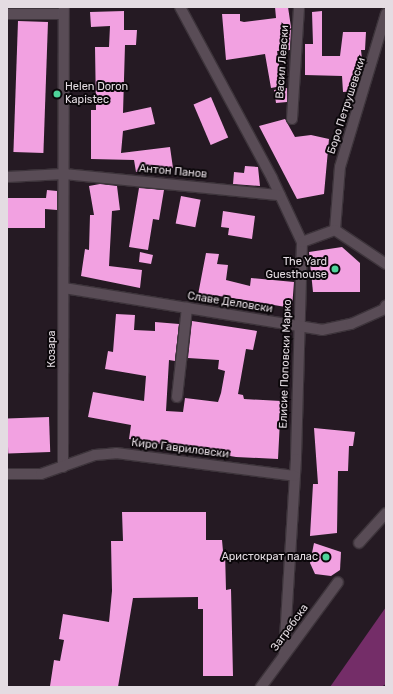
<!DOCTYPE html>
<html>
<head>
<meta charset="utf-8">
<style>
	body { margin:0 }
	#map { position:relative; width:393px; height:694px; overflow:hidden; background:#251a23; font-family:Rubik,sans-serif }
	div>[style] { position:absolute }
	.forest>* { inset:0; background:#742d68 }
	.building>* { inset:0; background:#f2a1e1; transform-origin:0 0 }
	.roads { filter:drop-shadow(1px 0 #3d343b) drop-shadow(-1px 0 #3d343b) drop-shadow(0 1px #3d343b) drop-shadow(0 -1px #3d343b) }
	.street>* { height:10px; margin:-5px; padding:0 5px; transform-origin:5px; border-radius:5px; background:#594c56 }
	.dots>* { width:11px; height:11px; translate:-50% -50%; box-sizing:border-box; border:2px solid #0b070a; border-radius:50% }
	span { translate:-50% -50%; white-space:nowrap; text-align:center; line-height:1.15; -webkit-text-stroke:4px #0b070a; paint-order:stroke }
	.street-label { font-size:11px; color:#e4dce2 }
	.poi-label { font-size:11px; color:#e4dce2 }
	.left { translate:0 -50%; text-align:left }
	.right { translate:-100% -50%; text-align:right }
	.frame { position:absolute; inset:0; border:8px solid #e4dce2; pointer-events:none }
</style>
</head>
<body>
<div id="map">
	<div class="forest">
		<i style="clip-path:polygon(386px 607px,386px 684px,381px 687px,330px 687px)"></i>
	</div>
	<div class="building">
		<i style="clip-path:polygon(275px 7px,288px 7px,291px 27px,290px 50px,277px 51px,282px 86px,271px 88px,265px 54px,226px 60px,222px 14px,240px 14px,240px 21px,244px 22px,276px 18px)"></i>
		<i style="clip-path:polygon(124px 11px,124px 30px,137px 30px,136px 45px,125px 45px,123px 113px,151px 107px,155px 124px,123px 131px,121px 153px,170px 147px,173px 168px,136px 172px,134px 160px,91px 159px,91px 110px,96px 110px,95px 47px,109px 47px,110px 26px,91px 27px,90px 12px)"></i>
		<i style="clip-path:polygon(322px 11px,322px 56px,340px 56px,343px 32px,366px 32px,365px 50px,361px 50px,363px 68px,359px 82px,355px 83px,356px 91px,343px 92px,342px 76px,305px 75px,305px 44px,313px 44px,312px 12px)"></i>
		<i style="left:18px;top:21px;width:30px;height:131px;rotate:2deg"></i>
		<i style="clip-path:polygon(287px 88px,287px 102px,276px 103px,274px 90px)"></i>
		<i style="left:211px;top:97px;width:44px;height:19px;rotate:67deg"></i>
		<i style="clip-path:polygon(285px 119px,295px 137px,311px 135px,329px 139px,324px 194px,297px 199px,259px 126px)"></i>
		<i style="clip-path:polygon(245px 166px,258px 167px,260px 186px,233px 184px,234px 172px,244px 173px)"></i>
		<i style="clip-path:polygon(100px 184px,117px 186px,120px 210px,112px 211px,109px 266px,142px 270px,140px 288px,81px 276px,85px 249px,89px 250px,90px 215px,94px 215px,89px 186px)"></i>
		<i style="clip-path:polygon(139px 188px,164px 190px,159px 220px,153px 219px,148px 250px,129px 247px)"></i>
		<i style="clip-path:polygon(47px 190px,57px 191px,57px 210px,45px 209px,45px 228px,7px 228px,7px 198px,46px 198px)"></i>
		<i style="left:181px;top:196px;width:20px;height:28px;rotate:11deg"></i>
		<i style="clip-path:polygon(223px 211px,255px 216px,252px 239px,228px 235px,229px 228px,221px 227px)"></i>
		<i style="clip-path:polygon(342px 247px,360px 263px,360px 292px,313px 292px,309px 252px)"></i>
		<i style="clip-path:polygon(140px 252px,153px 255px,151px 264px,139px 262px)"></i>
		<i style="clip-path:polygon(206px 253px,219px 254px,217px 264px,228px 265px,226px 280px,250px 286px,251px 278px,294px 282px,292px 308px,213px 295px,211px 303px,197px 300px)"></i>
		<i style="clip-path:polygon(116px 314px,135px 315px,134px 330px,155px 331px,155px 322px,179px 324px,175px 361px,169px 360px,166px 411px,183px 412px,185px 398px,218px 402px,221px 393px,225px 371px,218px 369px,219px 360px,188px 358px,192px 321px,257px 331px,253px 350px,246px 349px,238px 394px,243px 395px,244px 399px,281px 401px,278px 459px,236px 457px,129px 439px,131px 425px,88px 417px,93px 392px,144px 401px,146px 376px,105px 369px,108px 351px,113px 352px)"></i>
		<i style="left:49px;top:417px;width:35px;height:42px;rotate:88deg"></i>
		<i style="clip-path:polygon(314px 428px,355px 432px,353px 446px,349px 446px,348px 471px,338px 471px,337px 533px,310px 536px,313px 484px,318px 484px)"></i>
		<i style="clip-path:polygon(122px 512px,206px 512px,206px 540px,222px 540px,223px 551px,225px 551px,226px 590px,231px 589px,233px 676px,203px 676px,203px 609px,198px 609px,198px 597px,133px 598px,118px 687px,50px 686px,54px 660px,60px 661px,64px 640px,59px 639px,63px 614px,109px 622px,112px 591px,111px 541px,123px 541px)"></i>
		<i style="clip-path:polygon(314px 543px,341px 552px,340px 570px,331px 576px,315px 574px,310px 563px)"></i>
	</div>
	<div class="roads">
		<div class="street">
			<i style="left:180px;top:7px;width:194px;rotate:61.7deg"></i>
			<i style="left:272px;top:178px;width:71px;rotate:64.9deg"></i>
			<i style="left:302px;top:242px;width:217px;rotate:91.6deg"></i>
			<i style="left:296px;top:459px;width:196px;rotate:93.5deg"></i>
			<i style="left:7px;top:14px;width:56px"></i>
			<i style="left:292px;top:119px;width:112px;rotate:-86.4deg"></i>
			<i style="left:7px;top:177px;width:57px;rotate:-3deg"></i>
			<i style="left:64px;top:174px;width:217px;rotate:5.6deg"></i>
			<i style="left:335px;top:230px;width:63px;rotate:-85.5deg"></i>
			<i style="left:340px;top:167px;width:160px;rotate:-73.3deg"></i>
			<i style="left:302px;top:242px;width:35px;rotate:-20deg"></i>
			<i style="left:335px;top:230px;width:61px;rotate:33.7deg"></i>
			<i style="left:64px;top:288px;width:261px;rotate:9.2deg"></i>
			<i style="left:322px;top:330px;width:30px;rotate:-12deg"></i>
			<i style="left:351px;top:324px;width:36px;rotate:-24deg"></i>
			<i style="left:384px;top:309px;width:4px;rotate:-63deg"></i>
			<i style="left:177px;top:397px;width:90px;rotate:-83.6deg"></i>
			<i style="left:63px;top:467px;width:460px;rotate:-89.9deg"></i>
			<i style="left:7px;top:474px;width:34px"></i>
			<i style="left:41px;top:474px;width:57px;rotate:-19.4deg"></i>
			<i style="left:95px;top:455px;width:21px;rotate:-5deg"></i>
			<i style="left:116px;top:453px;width:180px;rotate:7.3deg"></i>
			<i style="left:359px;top:543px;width:40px;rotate:-48deg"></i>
			<i style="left:261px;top:687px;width:130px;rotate:-53.7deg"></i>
		</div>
	</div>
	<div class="dots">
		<i style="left:57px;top:94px;background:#4ed39a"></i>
		<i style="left:335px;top:269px;background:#4ed39a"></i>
		<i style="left:326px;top:557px;background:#4ed39a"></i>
	</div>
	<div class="street-label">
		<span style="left:283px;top:62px;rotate:-86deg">Васил Левски</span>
		<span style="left:347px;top:106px;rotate:-72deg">Боро Петрушевски</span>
		<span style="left:173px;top:172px;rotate:5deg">Антон Панов</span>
		<span style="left:230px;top:303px;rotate:9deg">Славе Деловски</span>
		<span style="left:52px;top:349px;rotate:-90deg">Козара</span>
		<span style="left:286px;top:364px;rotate:-88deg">Елисие Поповски Марко</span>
		<span style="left:180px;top:449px;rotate:7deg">Киро Гавриловски</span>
		<span style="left:290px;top:628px;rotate:-54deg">Загребска</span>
	</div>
	<div class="poi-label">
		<span class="left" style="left:65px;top:94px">Helen Doron<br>Kapistec</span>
		<span class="right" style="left:327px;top:269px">The Yard<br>Guesthouse</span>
		<span class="right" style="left:318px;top:557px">Аристократ палас</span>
	</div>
	<div class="frame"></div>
</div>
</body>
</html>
